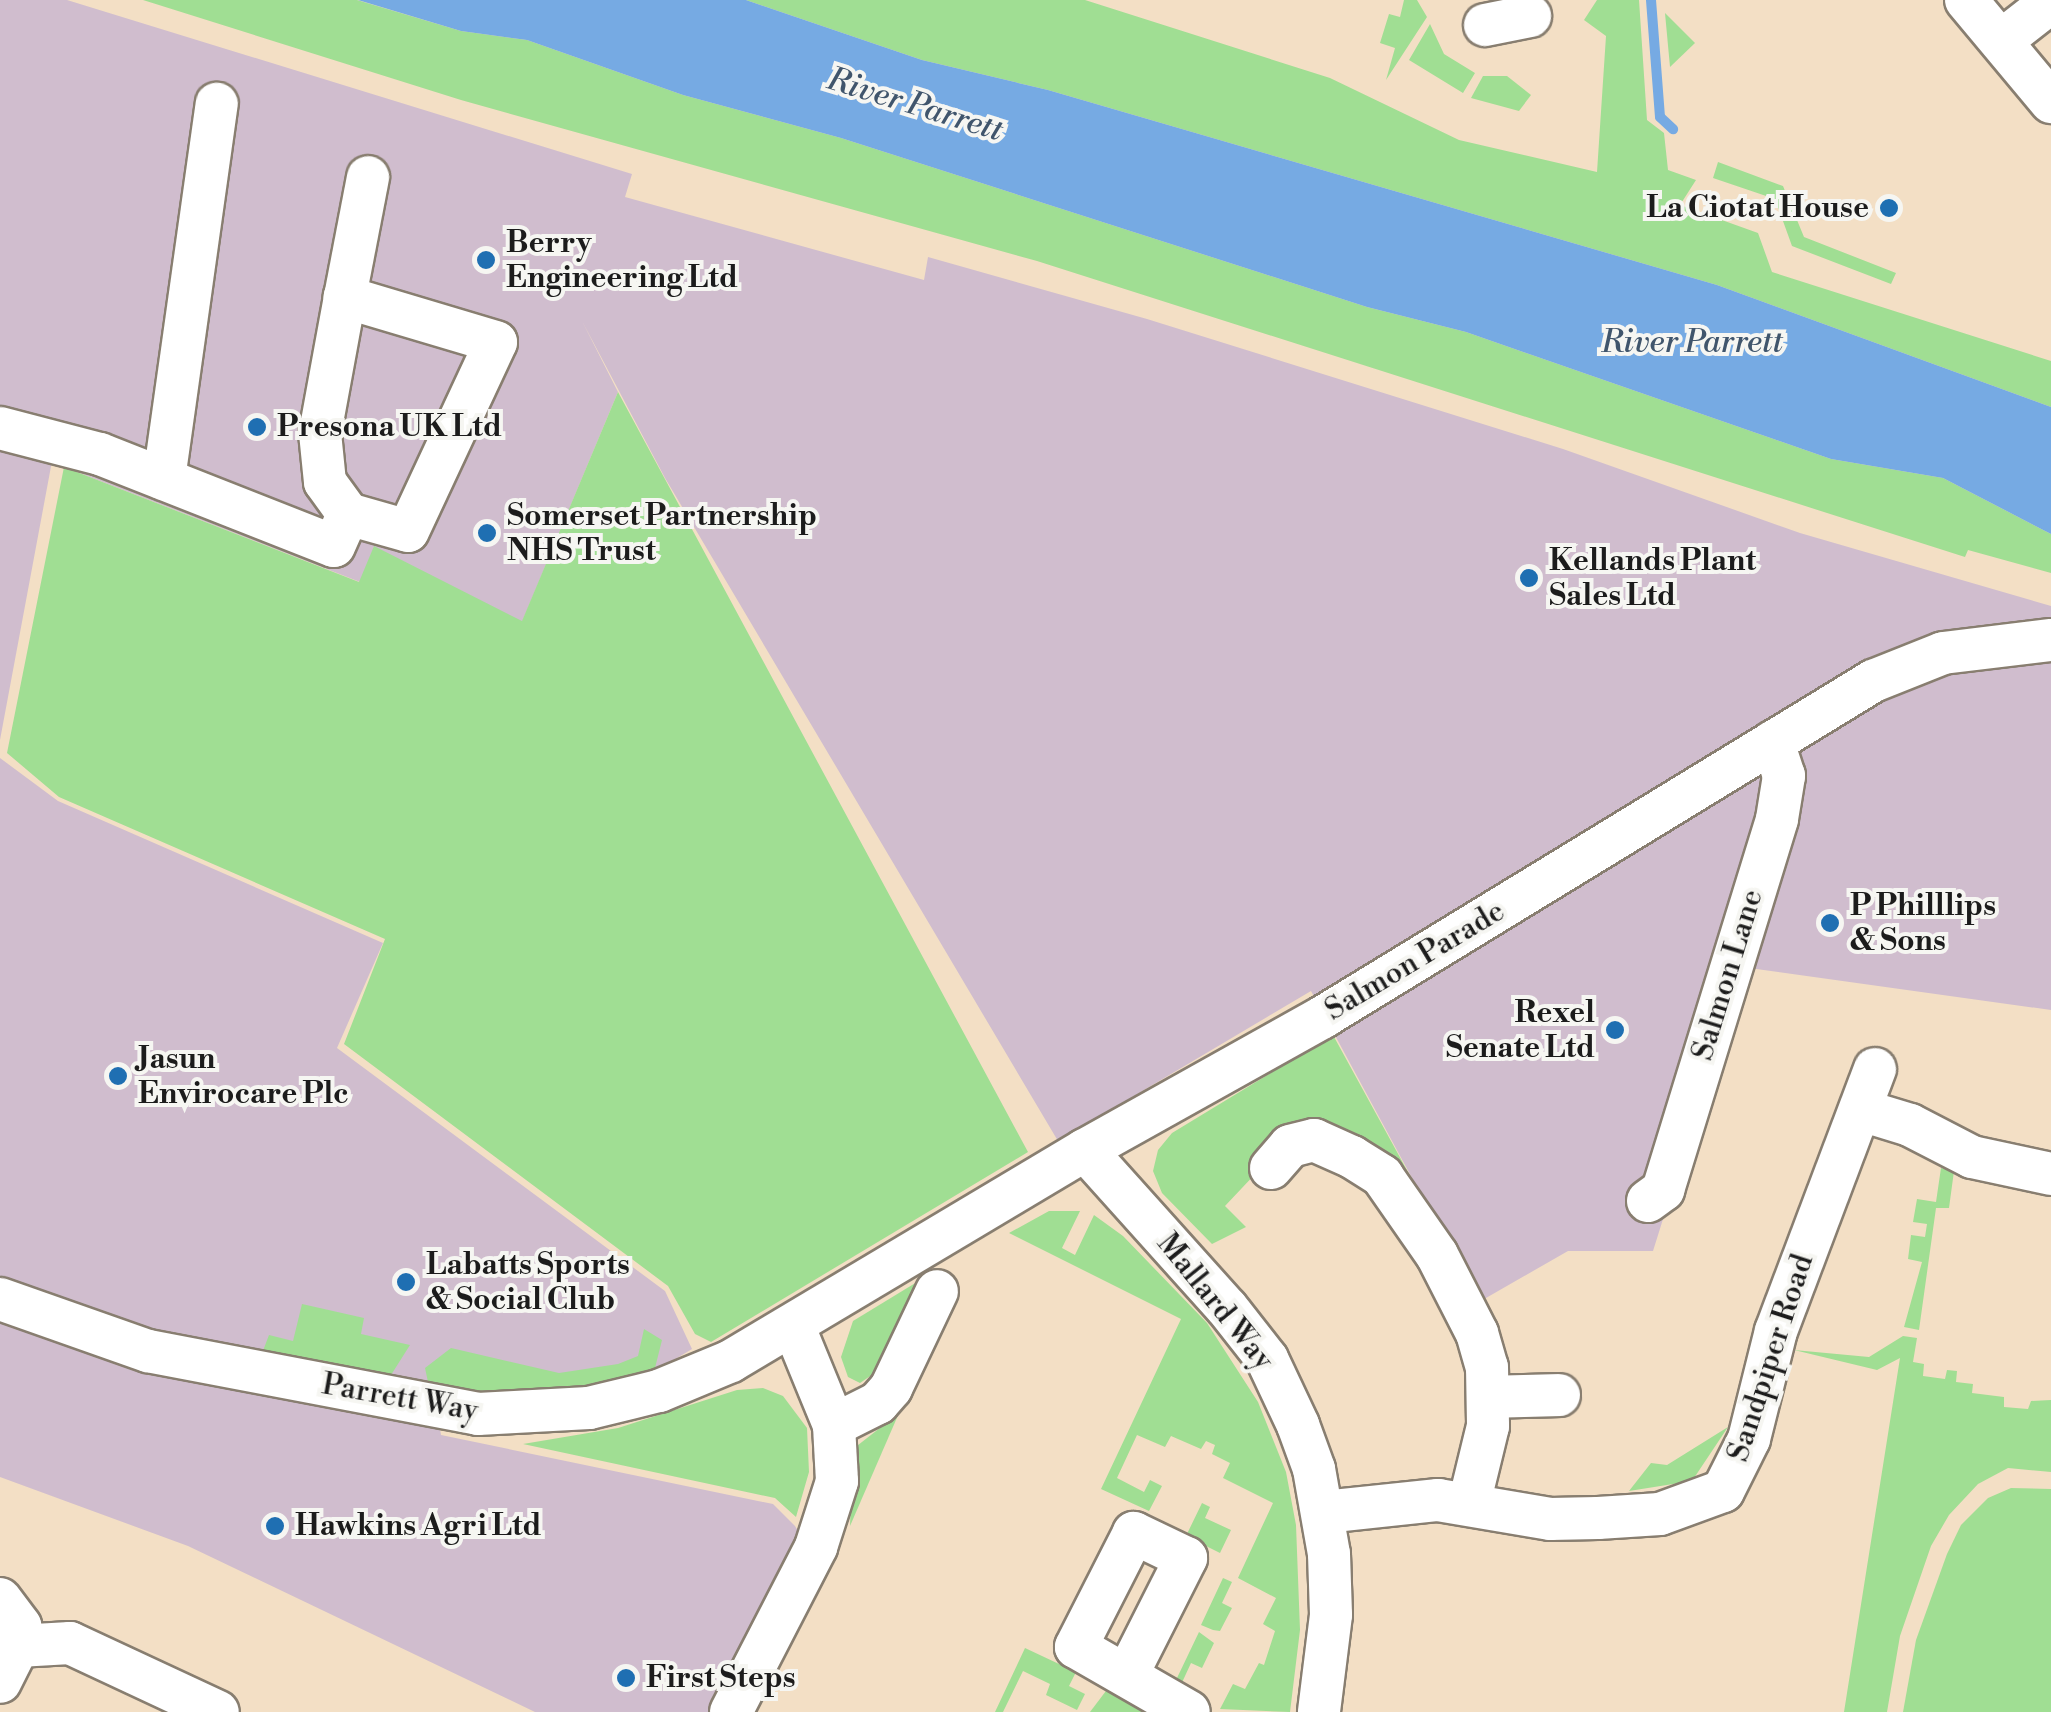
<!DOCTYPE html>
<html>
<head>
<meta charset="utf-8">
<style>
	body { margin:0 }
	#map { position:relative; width:2051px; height:1712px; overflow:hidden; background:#f3dfc5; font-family:"Libre Bodoni",serif }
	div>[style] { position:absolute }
	.industrial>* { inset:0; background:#d0bdce }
	.green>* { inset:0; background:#a0de93 }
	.water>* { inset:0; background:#76aae3 }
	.stream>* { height:10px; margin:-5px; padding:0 5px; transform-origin:5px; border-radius:5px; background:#76aae3 }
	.roads { filter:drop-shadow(2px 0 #887e70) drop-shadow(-2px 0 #887e70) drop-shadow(0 2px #887e70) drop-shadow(0 -2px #887e70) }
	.minor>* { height:42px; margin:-21px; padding:0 21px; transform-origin:21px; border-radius:21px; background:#fff }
	.dots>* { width:28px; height:28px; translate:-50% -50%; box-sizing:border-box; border:5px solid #f6f6f2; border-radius:50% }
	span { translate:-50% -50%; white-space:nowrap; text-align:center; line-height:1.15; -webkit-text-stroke:8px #f6f6f2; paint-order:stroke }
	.poi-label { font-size:30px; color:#1c1c1c; font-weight:700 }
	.right { translate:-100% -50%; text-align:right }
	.left { translate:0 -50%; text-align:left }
	.street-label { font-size:30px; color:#1c1c1c }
	.water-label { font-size:32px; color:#40556c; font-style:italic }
</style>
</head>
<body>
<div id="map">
	<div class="industrial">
		<i style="clip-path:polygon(0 0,67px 0,632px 174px,625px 197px,924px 280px,928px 257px,1147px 319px,1563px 449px,1800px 533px,2051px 606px,2051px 1010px,1742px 967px,1653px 1251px,1568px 1251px,1479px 1302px,1311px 991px,1058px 1141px,665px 478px,582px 321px,618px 392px,522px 622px,374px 547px,360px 582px,64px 467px,55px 445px,0 740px)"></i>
		<i style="clip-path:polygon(0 758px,58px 801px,383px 943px,337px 1048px,665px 1291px,692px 1349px,647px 1376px,577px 1392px,435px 1398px,441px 1435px,773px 1504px,795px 1526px,804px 1541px,712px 1712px,535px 1712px,188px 1546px,0 1477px)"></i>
	</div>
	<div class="green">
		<i style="clip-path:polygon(143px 0,357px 0,461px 31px,527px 40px,683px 95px,841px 138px,1367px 307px,1466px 332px,1831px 459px,1943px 478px,2051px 534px,2051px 573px,1968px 550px,1965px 557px,1037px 261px,461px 100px)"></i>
		<i style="clip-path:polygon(746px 0,1085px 0,1330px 78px,1459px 140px,1597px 172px,1606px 36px,1584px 20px,1597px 0,1639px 0,1647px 120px,1664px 133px,1668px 170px,1696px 180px,1680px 205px,1758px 233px,1772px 272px,2051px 361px,2051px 407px,1717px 285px,1048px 90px,922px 60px)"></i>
		<i style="clip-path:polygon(1404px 0,1417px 0,1427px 17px,1386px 80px,1395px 48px,1380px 43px,1389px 14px,1400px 17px)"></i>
		<i style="clip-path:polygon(1665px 13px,1695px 43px,1670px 67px)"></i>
		<i style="clip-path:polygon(1430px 24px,1444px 54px,1475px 73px,1463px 93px,1409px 60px)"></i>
		<i style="clip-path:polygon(1483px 76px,1507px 76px,1531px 95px,1519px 111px,1471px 98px)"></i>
		<i style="clip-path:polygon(1718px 162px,1783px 186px,1804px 237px,1896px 273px,1891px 284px,1792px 246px,1775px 199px,1713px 178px)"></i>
		<i style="clip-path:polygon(618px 392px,1028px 1152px,711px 1342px,695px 1334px,668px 1286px,344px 1044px,385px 939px,59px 797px,7px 753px,64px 467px,359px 582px,374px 546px,522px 621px)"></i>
		<i style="clip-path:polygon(1333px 1035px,1420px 1194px,1362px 1145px,1258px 1171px,1225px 1206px,1246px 1227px,1212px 1244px,1162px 1193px,1153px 1171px,1158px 1150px,1172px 1133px)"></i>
		<i style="clip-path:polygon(1941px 1168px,1954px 1171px,1949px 1208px,1936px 1208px,1919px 1330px,1904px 1327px,1922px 1262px,1908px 1259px,1911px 1235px,1925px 1237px,1927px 1224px,1913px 1222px,1917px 1199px,1936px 1202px)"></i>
		<i style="clip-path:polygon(1049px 1211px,1080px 1211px,1062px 1248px,1075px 1255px,1094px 1215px,1123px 1236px,1207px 1323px,1258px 1402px,1286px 1472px,1296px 1525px,1300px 1630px,1290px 1712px,1220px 1709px,1233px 1684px,1245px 1689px,1259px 1663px,1264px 1665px,1275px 1631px,1263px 1624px,1276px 1598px,1238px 1578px,1273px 1503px,1223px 1478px,1230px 1463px,1212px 1454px,1215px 1445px,1206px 1441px,1201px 1449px,1171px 1436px,1165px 1447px,1137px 1435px,1117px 1478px,1144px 1492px,1150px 1480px,1162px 1486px,1149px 1511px,1101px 1489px,1181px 1319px,1009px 1233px)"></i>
		<i style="clip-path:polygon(917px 1282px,882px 1368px,860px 1383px,848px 1377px,841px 1357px,853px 1321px)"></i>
		<i style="clip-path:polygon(302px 1304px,364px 1318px,361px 1334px,410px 1345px,391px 1375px,379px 1379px,261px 1356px,269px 1335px,293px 1341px)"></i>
		<i style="clip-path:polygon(644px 1329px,662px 1340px,655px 1368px,584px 1387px,513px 1396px,442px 1393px,428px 1382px,425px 1368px,451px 1348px,559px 1373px,618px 1364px,638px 1356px)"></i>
		<i style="clip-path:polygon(1903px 1336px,1917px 1338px,1913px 1362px,1924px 1364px,1923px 1376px,1945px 1379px,1947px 1370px,1957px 1371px,1956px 1382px,1973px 1384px,1972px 1393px,2004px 1397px,2004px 1407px,2028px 1409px,2031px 1401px,2051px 1400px,2051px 1472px,2008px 1468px,1978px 1484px,1949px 1515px,1931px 1546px,1900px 1636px,1887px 1712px,1844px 1712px,1900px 1358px,1877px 1370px,1794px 1350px,1869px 1357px)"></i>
		<i style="clip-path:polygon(763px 1388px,783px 1396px,807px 1428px,809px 1472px,796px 1517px,775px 1498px,523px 1444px,618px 1428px,737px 1390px)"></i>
		<i style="clip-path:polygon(899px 1413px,850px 1526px,853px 1449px)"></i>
		<i style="clip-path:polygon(1728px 1427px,1692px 1481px,1629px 1491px,1651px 1463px,1667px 1465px)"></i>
		<i style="clip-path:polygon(2011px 1488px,2051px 1489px,2051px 1712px,1903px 1712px,1916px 1640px,1947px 1554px,1961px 1525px,1988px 1498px)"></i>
		<i style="clip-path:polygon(1202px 1503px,1210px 1507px,1205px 1518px,1231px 1530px,1220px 1553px,1186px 1536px)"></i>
		<i style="clip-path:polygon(1223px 1578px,1232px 1582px,1222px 1603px,1232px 1608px,1220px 1631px,1213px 1630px,1201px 1625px)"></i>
		<i style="clip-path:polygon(1199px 1632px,1214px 1643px,1202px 1668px,1191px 1663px,1179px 1689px,1152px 1667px,1177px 1678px)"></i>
		<i style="clip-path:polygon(1025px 1648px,1076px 1672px,1069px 1686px,1085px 1694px,1077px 1710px,1046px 1695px,1050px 1684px,1023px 1671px,1003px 1712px,995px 1712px)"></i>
		<i style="clip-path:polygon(1112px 1683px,1170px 1712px,1090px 1712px)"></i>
	</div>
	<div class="water">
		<i style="clip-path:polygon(358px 0,746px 0,922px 60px,1048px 90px,1717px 285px,2051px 407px,2051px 534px,1943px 478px,1831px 459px,1466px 332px,1367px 307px,841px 138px,683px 95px,527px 40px,461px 31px)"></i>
	</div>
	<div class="stream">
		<i style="left:1651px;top:0;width:117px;rotate:85.6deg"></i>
		<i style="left:1660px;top:117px;width:18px;rotate:43deg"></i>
	</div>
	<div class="roads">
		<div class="minor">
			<i style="left:1966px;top:0;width:133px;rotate:50.2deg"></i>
			<i style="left:1485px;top:25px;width:46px;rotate:-11.3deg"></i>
			<i style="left:2001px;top:41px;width:63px;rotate:-38deg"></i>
			<i style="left:345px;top:297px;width:138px;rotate:100.4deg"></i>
			<i style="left:320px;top:433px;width:49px;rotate:84.2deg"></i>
			<i style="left:325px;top:482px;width:39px;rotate:54deg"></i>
			<i style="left:0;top:428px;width:103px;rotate:14.6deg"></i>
			<i style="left:100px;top:454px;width:251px;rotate:21.5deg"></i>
			<i style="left:334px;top:546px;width:35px;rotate:-66deg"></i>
			<i style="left:348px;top:514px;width:62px;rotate:15.8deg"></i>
			<i style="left:408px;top:531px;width:208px;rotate:-65deg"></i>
			<i style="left:496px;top:342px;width:158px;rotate:-163.4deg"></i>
			<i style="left:345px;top:297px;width:122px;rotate:-79.1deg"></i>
			<i style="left:164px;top:479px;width:379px;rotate:-82deg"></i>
			<i style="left:1861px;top:1110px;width:51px;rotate:17deg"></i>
			<i style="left:1910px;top:1125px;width:70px;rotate:27.3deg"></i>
			<i style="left:1972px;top:1157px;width:81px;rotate:12.1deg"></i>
			<i style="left:1085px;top:1150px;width:212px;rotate:48.1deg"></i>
			<i style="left:1227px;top:1308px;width:65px;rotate:51.9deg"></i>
			<i style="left:1267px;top:1359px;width:73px;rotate:64.8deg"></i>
			<i style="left:1298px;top:1425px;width:47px;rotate:70deg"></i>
			<i style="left:1314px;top:1469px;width:86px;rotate:80deg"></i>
			<i style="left:1329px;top:1554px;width:61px;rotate:88.1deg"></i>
			<i style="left:1331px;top:1615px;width:98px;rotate:97.1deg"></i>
			<i style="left:1271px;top:1168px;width:29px;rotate:-49deg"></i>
			<i style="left:1290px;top:1146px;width:25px;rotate:-14deg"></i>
			<i style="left:1314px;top:1140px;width:42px;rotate:24.1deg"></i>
			<i style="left:1352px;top:1157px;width:36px;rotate:32deg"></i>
			<i style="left:1382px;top:1176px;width:96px;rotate:55.2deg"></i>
			<i style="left:1437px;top:1255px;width:88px;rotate:62.9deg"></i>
			<i style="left:1477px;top:1333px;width:35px;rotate:74deg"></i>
			<i style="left:1487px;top:1367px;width:59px;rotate:89deg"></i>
			<i style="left:1488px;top:1426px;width:80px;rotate:103.7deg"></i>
			<i style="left:1648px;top:1201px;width:19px;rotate:-36deg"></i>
			<i style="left:1663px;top:1190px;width:388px;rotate:-72.9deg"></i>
			<i style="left:1777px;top:819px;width:44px;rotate:-80.8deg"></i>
			<i style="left:1784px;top:776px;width:36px;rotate:-108deg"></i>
			<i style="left:0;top:1299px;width:157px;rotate:19.4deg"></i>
			<i style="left:148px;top:1351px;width:336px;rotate:10.8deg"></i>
			<i style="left:478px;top:1414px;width:111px;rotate:-3.1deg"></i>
			<i style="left:589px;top:1408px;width:72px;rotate:-13.7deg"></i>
			<i style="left:659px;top:1391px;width:78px;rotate:-22.6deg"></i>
			<i style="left:731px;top:1361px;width:412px;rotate:-30.8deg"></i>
			<i style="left:1085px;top:1150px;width:273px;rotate:-29.2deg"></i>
			<i style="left:1323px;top:1017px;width:645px;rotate:-31.42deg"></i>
			<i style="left:1873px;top:681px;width:75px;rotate:-21.8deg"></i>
			<i style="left:1943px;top:653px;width:109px;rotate:-6.9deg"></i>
			<i style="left:1489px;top:1397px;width:70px;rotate:-1.6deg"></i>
			<i style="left:834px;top:1425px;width:49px;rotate:-26.6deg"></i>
			<i style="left:878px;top:1403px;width:20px;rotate:-49deg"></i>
			<i style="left:891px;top:1388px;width:107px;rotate:-64.6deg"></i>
			<i style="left:1324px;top:1512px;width:115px;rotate:-6deg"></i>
			<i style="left:1438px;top:1500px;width:114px;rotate:9.6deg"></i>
			<i style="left:1550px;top:1519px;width:48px;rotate:-1.2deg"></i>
			<i style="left:1598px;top:1518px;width:62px;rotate:-3.7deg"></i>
			<i style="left:1660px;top:1514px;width:67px;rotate:-20.1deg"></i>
			<i style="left:1723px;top:1491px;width:58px;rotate:-63.4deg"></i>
			<i style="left:1749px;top:1439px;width:111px;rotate:-76deg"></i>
			<i style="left:1776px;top:1331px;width:280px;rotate:-69.3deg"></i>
			<i style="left:0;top:1599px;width:34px;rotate:53deg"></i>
			<i style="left:20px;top:1626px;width:20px;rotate:96deg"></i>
			<i style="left:18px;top:1646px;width:40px;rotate:116.6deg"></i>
			<i style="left:18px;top:1646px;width:52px;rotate:-3.3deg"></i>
			<i style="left:70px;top:1643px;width:163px;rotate:25deg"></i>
			<i style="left:1128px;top:1673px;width:129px;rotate:-63.2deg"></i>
			<i style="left:1186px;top:1558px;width:58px;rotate:-154.3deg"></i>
			<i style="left:1134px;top:1533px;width:128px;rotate:117deg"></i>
			<i style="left:1076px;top:1647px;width:130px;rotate:29.9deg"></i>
			<i style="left:731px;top:1712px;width:186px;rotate:-62.7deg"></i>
			<i style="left:816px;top:1547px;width:69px;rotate:-72.3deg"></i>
			<i style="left:837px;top:1481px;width:56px;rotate:-93.1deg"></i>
			<i style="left:834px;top:1425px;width:108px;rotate:-112.3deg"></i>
		</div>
	</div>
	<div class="dots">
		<i style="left:1889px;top:208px;background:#1f6fb2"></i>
		<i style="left:486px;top:260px;background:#1f6fb2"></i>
		<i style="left:257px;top:427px;background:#1f6fb2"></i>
		<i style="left:487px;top:533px;background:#1f6fb2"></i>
		<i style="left:1529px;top:578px;background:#1f6fb2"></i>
		<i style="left:1830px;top:923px;background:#1f6fb2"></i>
		<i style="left:1615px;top:1030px;background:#1f6fb2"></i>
		<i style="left:118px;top:1076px;background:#1f6fb2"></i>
		<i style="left:406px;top:1282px;background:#1f6fb2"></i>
		<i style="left:275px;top:1526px;background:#1f6fb2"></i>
		<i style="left:626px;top:1678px;background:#1f6fb2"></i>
	</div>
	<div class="poi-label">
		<span class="right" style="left:1869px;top:208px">La Ciotat House</span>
		<span class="left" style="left:506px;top:260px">Berry<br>Engineering Ltd</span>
		<span class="left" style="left:277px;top:427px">Presona UK Ltd</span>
		<span class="left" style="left:507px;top:533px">Somerset Partnership<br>NHS Trust</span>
		<span class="left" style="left:1549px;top:578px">Kellands Plant<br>Sales Ltd</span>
		<span class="left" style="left:1850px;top:923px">P Philllips<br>&amp; Sons</span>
		<span class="right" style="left:1595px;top:1030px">Rexel<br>Senate Ltd</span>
		<span class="left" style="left:138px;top:1076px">Jasun<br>Envirocare Plc</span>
		<span class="left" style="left:426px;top:1282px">Labatts Sports<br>&amp; Social Club</span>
		<span class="left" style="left:295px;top:1526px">Hawkins Agri Ltd</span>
		<span class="left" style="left:646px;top:1678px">First Steps</span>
	</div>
	<div class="street-label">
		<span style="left:1415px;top:961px;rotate:-31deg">Salmon Parade</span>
		<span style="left:1728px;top:975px;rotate:-73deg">Salmon Lane</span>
		<span style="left:1215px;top:1302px;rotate:51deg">Mallard Way</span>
		<span style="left:1771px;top:1358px;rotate:-72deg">Sandpiper Road</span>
		<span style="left:400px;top:1398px;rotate:10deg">Parrett Way</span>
	</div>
	<div class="water-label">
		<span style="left:915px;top:105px;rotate:17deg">River Parrett</span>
		<span style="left:1692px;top:342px">River Parrett</span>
	</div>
</div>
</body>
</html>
